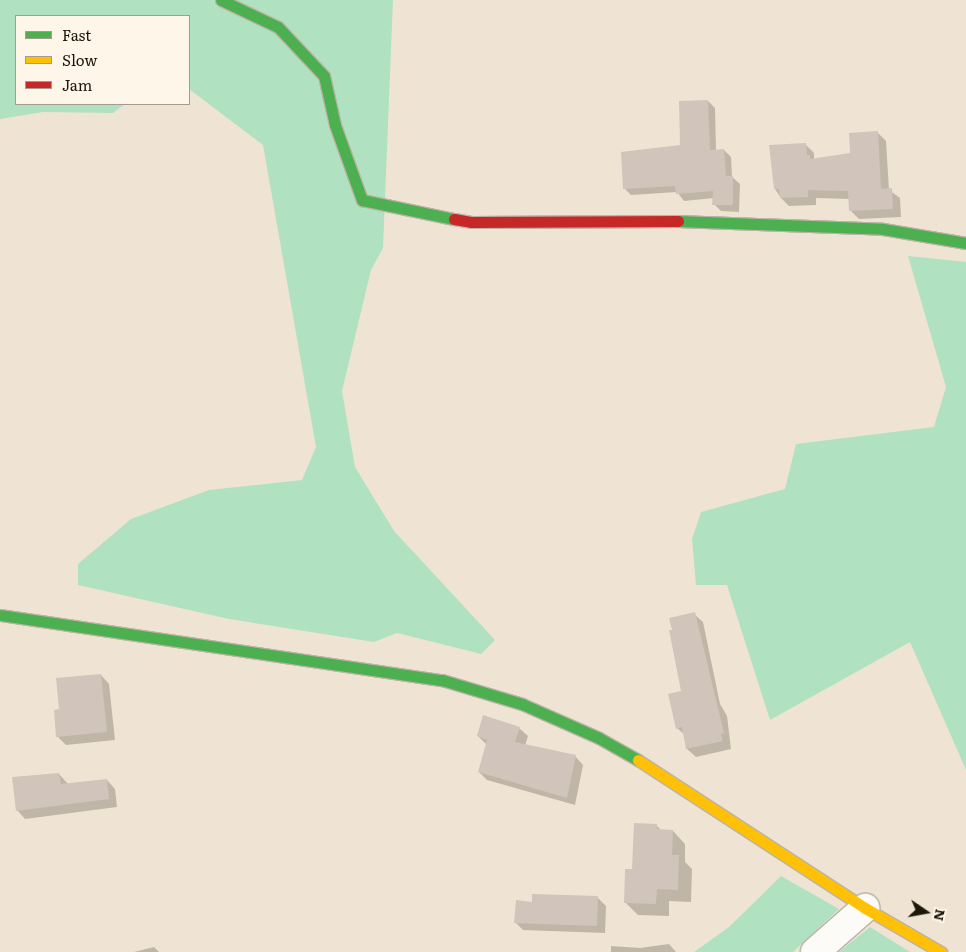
<!DOCTYPE html>
<html>
<head>
<meta charset="utf-8">
<style>
	body { margin:0 }
	#map { position:relative; width:966px; height:952px; overflow:hidden; background:#efe4d3; font-family:Literata,serif }
	div>[style] { position:absolute }
	.green>* { inset:0; background:#b0e1c1 }
	.shadow>* { inset:0; background:#0003 }
	.building>* { inset:0; background:#d1c4bb }
	.roads { filter:drop-shadow(1px 0 #bbb3a6) drop-shadow(-1px 0 #bbb3a6) drop-shadow(0 1px #bbb3a6) drop-shadow(0 -1px #bbb3a6) }
	.street>* { height:28px; margin:-14px; padding:0 14px; transform-origin:14px; border-radius:14px; background:#fdfbf8 }
	.fast>* { height:11px; margin:-5.5px; padding:0 5.5px; transform-origin:5.5px; border-radius:5.5px; background:#4caf50 }
	.slow>* { height:11px; margin:-5.5px; padding:0 5.5px; transform-origin:5.5px; border-radius:5.5px; background:#ffc107 }
	.jam>* { height:11px; margin:-5.5px; padding:0 5.5px; transform-origin:5.5px; border-radius:5.5px; background:#c62828 }
	span { translate:-50% -50%; white-space:nowrap; text-align:center; line-height:1.15; -webkit-text-stroke:4.5px #fef6e9; paint-order:stroke }
	.legend { position:absolute; left:15px; top:15px; width:175px; height:90px; box-sizing:border-box; background:#fef6e9; border:1px solid #a49c90; margin:0; padding:6px 9px; list-style:none; font-size:15px; color:#1d160a }
	.legend li { display:flex; align-items:center; gap:10px; height:25px }
	.legend b { width:25px; border:1px solid #a49c90 }
	.north { position:absolute; left:901px; top:887px; width:50px; height:50px; -webkit-text-stroke:4px #fef6e9; paint-order:stroke; rotate:102deg; font-size:14px; font-weight:700; line-height:20px; text-align:center; color:#1d160a }
	.north::after { content:''; display:block; margin:auto; width:18px; height:22px; background:#1d160a; clip-path:polygon(50% 0,100% 100%,50% 72%,0 100%) }
</style>
</head>
<body>
<div id="map">
	<div class="green">
		<i style="clip-path:polygon(0 0,393px 0,383px 248px,371px 270px,342px 391px,355px 467px,394px 531px,495px 640px,481px 654px,397px 633px,374px 642px,229px 619px,78px 585px,78px 564px,131px 519px,209px 490px,302px 480px,316px 447px,263px 145px,189px 89px,189px 16px,16px 16px,16px 104px,125px 104px,113px 113px,43px 112px,0 119px)"></i>
		<i style="clip-path:polygon(908px 256px,966px 262px,966px 770px,910px 642px,770px 720px,727px 585px,696px 585px,692px 539px,701px 512px,785px 489px,796px 444px,934px 427px,946px 387px)"></i>
		<i style="clip-path:polygon(781px 876px,839px 909px,793px 952px,694px 952px,729px 927px)"></i>
		<i style="clip-path:polygon(870px 927px,910px 952px,839px 952px)"></i>
	</div>
	<div class="shadow">
		<i style="clip-path:polygon(708px 101px,715px 108px,716px 150px,724px 150px,731px 157px,732px 177px,740px 184px,739px 212px,721px 211px,714px 204px,714px 198px,684px 201px,677px 192px,631px 195px,624px 188px,682px 146px)"></i>
		<i style="clip-path:polygon(878px 133px,886px 141px,889px 190px,900px 198px,901px 217px,859px 219px,851px 211px,850px 199px,816px 198px,816px 205px,789px 206px,781px 198px,775px 189px,806px 145px,814px 153px,814px 160px,851px 154px)"></i>
		<i style="clip-path:polygon(694px 614px,703px 622px,720px 704px,727px 716px,731px 749px,696px 757px,687px 749px,685px 735px,677px 728px)"></i>
		<i style="clip-path:polygon(101px 675px,109px 684px,115px 740px,66px 745px,57px 736px,61px 710px)"></i>
		<i style="clip-path:polygon(519px 728px,528px 736px,525px 746px,575px 756px,583px 765px,575px 805px,487px 780px,479px 772px,487px 745px,478px 736px)"></i>
		<i style="clip-path:polygon(59px 774px,68px 784px,107px 780px,115px 789px,117px 807px,25px 819px,17px 810px)"></i>
		<i style="clip-path:polygon(656px 825px,662px 831px,673px 831px,685px 844px,685px 862px,692px 869px,691px 902px,669px 901px,669px 916px,638px 915px,625px 902px,633px 870px)"></i>
		<i style="clip-path:polygon(598px 898px,606px 906px,605px 933px,523px 930px,515px 922px,533px 904px)"></i>
		<i style="clip-path:polygon(669px 944px,676px 952px,611px 952px,611px 946px,640px 948px)"></i>
		<i style="clip-path:polygon(154px 947px,159px 952px,134px 952px)"></i>
	</div>
	<div class="building">
		<i style="clip-path:polygon(708px 100px,710px 150px,724px 149px,726px 176px,733px 176px,733px 205px,712px 205px,713px 191px,676px 194px,675px 186px,623px 189px,621px 152px,680px 145px,679px 101px)"></i>
		<i style="clip-path:polygon(878px 131px,881px 189px,892px 188px,893px 209px,849px 211px,848px 191px,808px 190px,808px 197px,780px 198px,779px 189px,774px 189px,769px 145px,806px 143px,807px 155px,810px 155px,810px 159px,850px 153px,849px 133px)"></i>
		<i style="clip-path:polygon(695px 612px,724px 733px,721px 734px,723px 741px,686px 749px,682px 727px,676px 729px,668px 694px,681px 691px,669px 630px,672px 630px,669px 618px)"></i>
		<i style="clip-path:polygon(101px 674px,107px 732px,56px 737px,54px 710px,59px 709px,56px 678px)"></i>
		<i style="clip-path:polygon(483px 715px,520px 727px,515px 742px,576px 755px,567px 798px,478px 772px,487px 740px,477px 736px)"></i>
		<i style="clip-path:polygon(59px 773px,61px 784px,107px 779px,109px 799px,16px 811px,12px 777px)"></i>
		<i style="clip-path:polygon(634px 823px,657px 824px,657px 829px,673px 830px,672px 855px,679px 855px,678px 890px,657px 889px,656px 904px,624px 903px,625px 869px,632px 869px)"></i>
		<i style="clip-path:polygon(532px 894px,598px 896px,597px 926px,514px 923px,516px 900px,532px 902px)"></i>
	</div>
	<div class="roads">
		<div class="street">
			<i style="left:815px;top:952px;width:67px;rotate:-41.3deg"></i>
		</div>
		<div class="fast">
			<i style="left:221px;top:0;width:63px;rotate:25.3deg"></i>
			<i style="left:278px;top:27px;width:67px;rotate:46.8deg"></i>
			<i style="left:324px;top:76px;width:50px;rotate:77.3deg"></i>
			<i style="left:335px;top:125px;width:80px;rotate:70.2deg"></i>
			<i style="left:362px;top:200px;width:94px;rotate:11.7deg"></i>
			<i style="left:678px;top:221px;width:205px;rotate:2.2deg"></i>
			<i style="left:883px;top:229px;width:84px;rotate:9.6deg"></i>
			<i style="left:0;top:615px;width:447px;rotate:8.4deg"></i>
			<i style="left:442px;top:680px;width:84px;rotate:16.7deg"></i>
			<i style="left:522px;top:704px;width:84px;rotate:23.8deg"></i>
			<i style="left:599px;top:738px;width:45px;rotate:29.4deg"></i>
		</div>
		<div class="slow">
			<i style="left:638px;top:760px;width:271px;rotate:33.1deg"></i>
			<i style="left:865px;top:908px;width:88px;rotate:30.1deg"></i>
		</div>
		<div class="jam">
			<i style="left:454px;top:219px;width:17px;rotate:10deg"></i>
			<i style="left:471px;top:222px;width:207px;rotate:-0.3deg"></i>
		</div>
	</div>
	<ul class="legend">
	<li><b style="height:6px;background:#4caf50"></b>Fast</li>
	<li><b style="height:6px;background:#ffc107"></b>Slow</li>
	<li><b style="height:6px;background:#c62828"></b>Jam</li>
	</ul>
	<div class="north">N</div>
</div>
</body>
</html>
